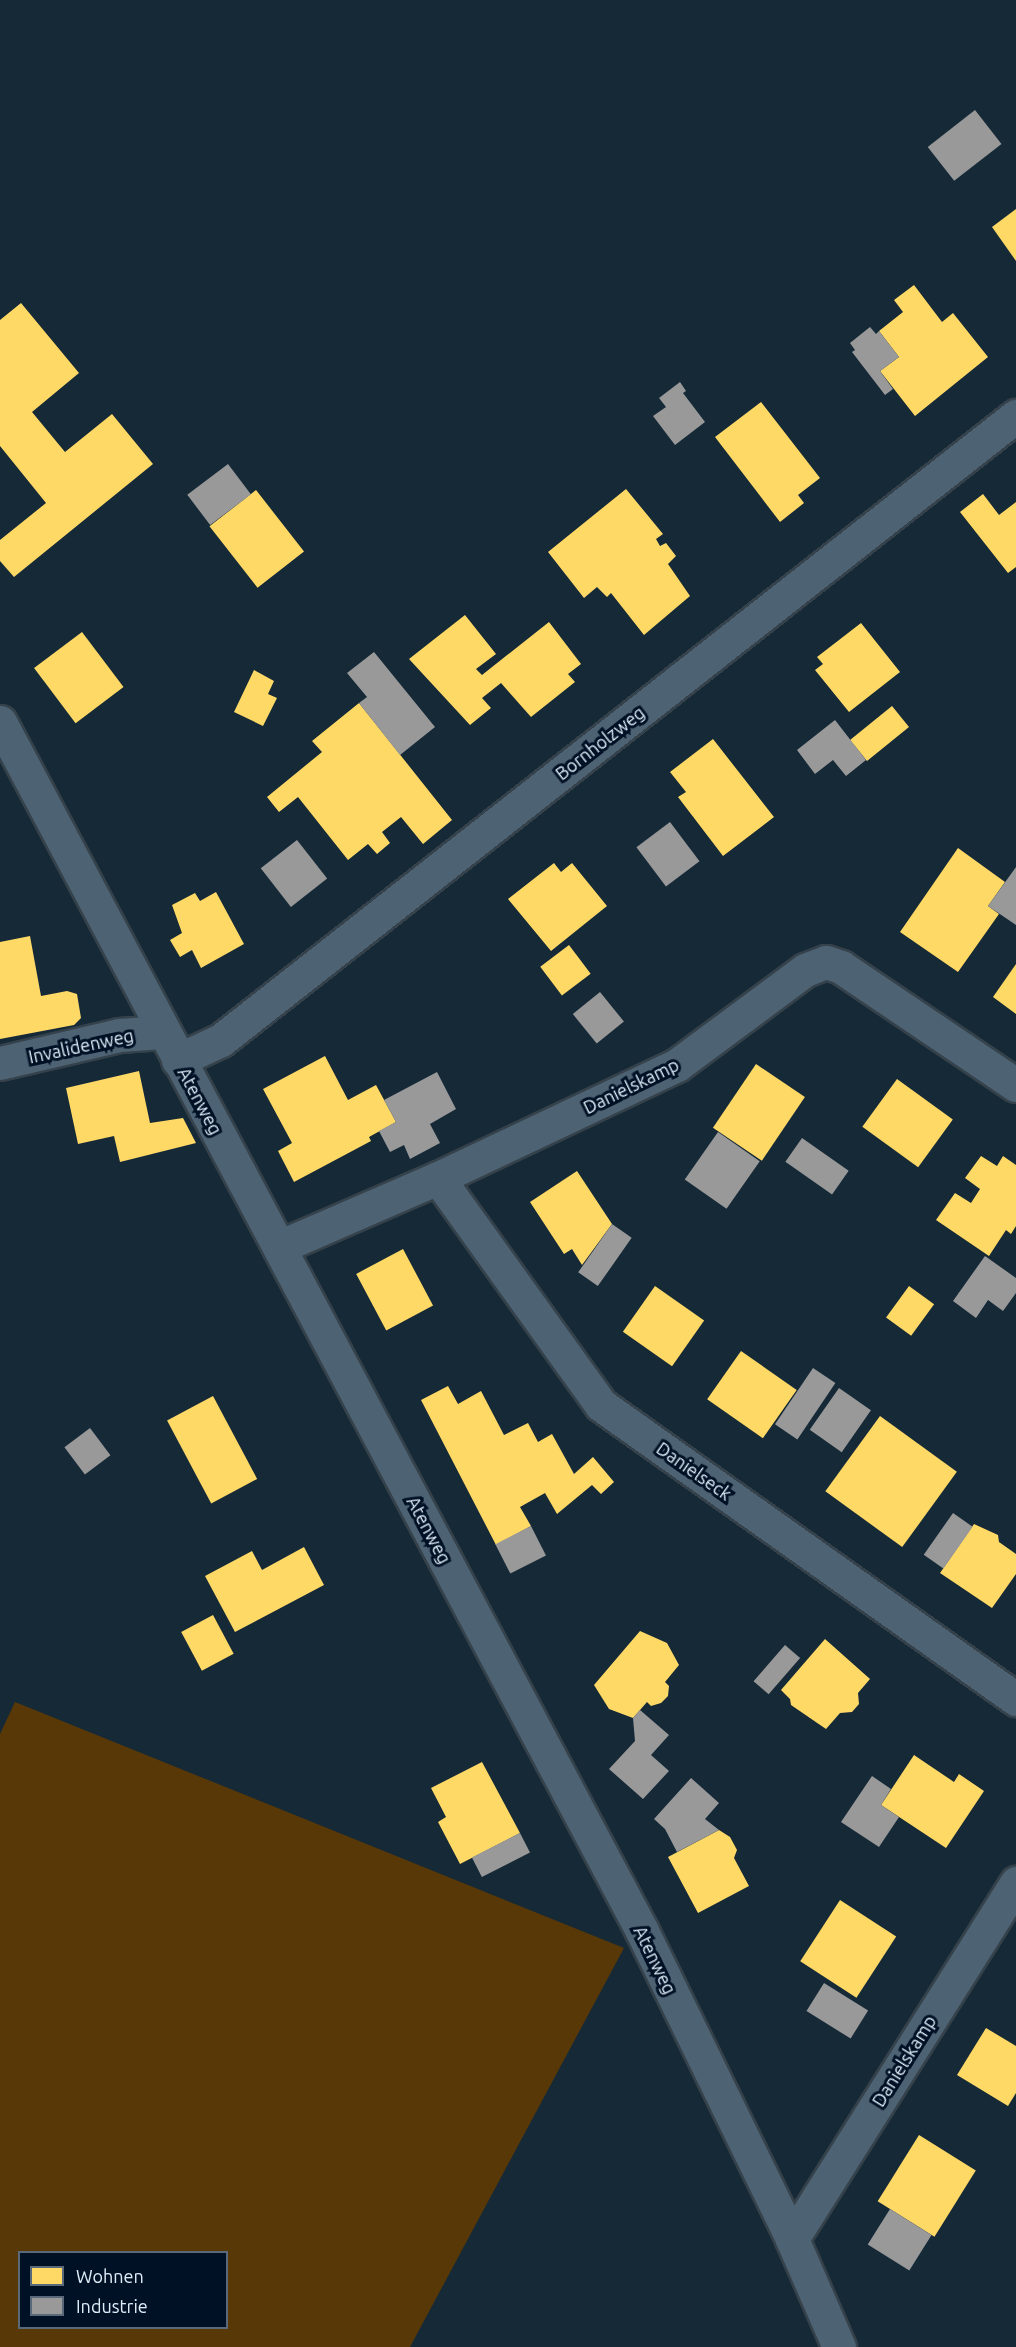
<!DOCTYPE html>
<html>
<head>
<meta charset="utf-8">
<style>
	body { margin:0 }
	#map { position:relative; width:1016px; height:2347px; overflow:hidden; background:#162937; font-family:Ubuntu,sans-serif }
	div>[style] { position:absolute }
	.green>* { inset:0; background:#593807 }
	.homes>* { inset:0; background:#ffd966; transform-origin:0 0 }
	.industry>* { inset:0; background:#999; transform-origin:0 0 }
	.roads { filter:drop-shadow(2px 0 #35424b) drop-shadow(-2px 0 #35424b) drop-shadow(0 2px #35424b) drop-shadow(0 -2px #35424b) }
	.minor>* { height:33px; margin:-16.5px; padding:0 16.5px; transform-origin:16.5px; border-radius:16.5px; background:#4d6273 }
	span { translate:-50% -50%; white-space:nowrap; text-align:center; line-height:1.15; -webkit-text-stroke:6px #001126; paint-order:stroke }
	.street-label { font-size:18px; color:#e0edf9 }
	.legend { position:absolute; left:18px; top:2251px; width:210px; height:78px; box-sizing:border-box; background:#001126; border:2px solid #5a697a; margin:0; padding:8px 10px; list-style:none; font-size:18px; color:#e0edf9 }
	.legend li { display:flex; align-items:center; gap:12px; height:30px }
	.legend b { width:30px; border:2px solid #5a697a }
</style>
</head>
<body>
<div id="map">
	<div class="green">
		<i style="clip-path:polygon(evenodd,15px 1702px,624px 1948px,410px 2347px,0 2347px,0 1734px,15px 1702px,20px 2252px,226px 2252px,226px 2328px,20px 2328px,20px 2252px)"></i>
	</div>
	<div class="homes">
		<i style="clip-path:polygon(1016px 209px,1016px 261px,992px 227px)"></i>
		<i style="clip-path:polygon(914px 285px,942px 322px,953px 313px,988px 357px,915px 416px,880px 371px,899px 357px,879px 331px,903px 312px,894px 300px)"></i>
		<i style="clip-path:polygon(21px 303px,79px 373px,32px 412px,65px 452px,112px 414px,153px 464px,14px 577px,0 561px,0 540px,46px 503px,0 446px,0 320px)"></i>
		<i style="clip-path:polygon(761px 402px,820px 478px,798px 495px,804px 503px,780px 522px,715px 437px)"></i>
		<i style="clip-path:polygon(626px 489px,663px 534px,656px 539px,660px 546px,666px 543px,676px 556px,668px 564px,690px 596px,644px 635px,611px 593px,607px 597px,597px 587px,584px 598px,548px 552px)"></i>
		<i style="left:256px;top:490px;width:78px;height:59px;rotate:52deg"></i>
		<i style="clip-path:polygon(983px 494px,999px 515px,1016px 502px,1016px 567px,1008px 573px,960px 512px)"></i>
		<i style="clip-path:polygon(465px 615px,496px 654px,476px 669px,482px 675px,549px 622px,581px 664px,568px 674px,575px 682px,531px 717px,501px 683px,482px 698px,491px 708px,470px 725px,409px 659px)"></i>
		<i style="clip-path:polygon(861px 623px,900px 672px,849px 712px,815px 670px,823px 664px,817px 657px)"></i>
		<i style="left:82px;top:632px;width:69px;height:60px;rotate:53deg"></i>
		<i style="clip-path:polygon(254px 670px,274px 681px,268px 694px,277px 698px,263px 726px,234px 712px)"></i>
		<i style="clip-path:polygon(359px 703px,452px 820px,423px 844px,401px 817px,382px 832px,390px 843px,377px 854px,368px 844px,348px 860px,298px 797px,279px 812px,267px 797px,322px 752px,312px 741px)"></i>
		<i style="left:892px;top:706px;width:27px;height:54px;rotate:51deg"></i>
		<i style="clip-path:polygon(713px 739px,774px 817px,723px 856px,678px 797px,686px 792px,670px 772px)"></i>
		<i style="clip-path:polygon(958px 848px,1005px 882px,988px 906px,999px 914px,958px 972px,900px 932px)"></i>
		<i style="clip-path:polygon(554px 863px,561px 872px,572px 863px,607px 906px,551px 951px,508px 899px)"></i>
		<i style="clip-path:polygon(216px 892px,244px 944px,201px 968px,192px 950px,180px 957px,170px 940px,182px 933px,172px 905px,195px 893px,200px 901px)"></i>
		<i style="clip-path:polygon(30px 936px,41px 996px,67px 991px,77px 994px,81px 1018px,74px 1025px,0 1039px,0 942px)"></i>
		<i style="left:569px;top:945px;width:36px;height:36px;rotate:53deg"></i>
		<i style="clip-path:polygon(1016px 964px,1016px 1014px,993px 997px)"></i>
		<i style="clip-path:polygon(325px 1056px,348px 1100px,376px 1085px,396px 1122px,369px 1137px,371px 1141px,294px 1182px,278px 1151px,292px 1143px,263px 1089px)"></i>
		<i style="left:756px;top:1064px;width:59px;height:77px;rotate:34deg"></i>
		<i style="clip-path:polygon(139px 1071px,150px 1123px,183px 1118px,196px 1143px,120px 1162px,114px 1136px,78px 1144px,66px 1088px)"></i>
		<i style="left:897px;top:1079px;width:69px;height:59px;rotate:36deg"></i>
		<i style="clip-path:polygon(981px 1156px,997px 1166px,1003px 1156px,1016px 1165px,1016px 1226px,1011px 1234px,1006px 1230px,989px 1256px,936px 1220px,955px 1193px,971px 1203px,980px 1189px,965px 1178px)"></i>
		<i style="clip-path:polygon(577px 1171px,612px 1224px,582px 1265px,572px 1249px,564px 1254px,530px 1202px)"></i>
		<i style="left:403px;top:1249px;width:64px;height:53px;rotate:62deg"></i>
		<i style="left:655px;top:1286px;width:60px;height:56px;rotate:35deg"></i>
		<i style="left:909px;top:1286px;width:31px;height:39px;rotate:36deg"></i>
		<i style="left:741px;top:1351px;width:68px;height:59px;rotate:35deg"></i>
		<i style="clip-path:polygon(448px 1386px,458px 1404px,481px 1391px,504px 1435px,528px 1423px,538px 1442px,552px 1434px,574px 1474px,593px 1457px,614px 1482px,601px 1494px,592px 1485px,557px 1514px,545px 1493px,520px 1507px,531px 1526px,496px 1545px,421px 1400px)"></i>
		<i style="left:213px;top:1396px;width:94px;height:52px;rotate:62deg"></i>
		<i style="left:880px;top:1416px;width:95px;height:93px;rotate:36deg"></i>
		<i style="clip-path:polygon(974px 1524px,998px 1535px,999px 1542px,1016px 1554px,1016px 1574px,992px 1608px,940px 1573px)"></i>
		<i style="clip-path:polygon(304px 1547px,324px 1585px,235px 1632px,205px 1576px,252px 1551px,262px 1570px)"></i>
		<i style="left:213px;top:1615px;width:44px;height:36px;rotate:62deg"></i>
		<i style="clip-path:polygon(640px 1631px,667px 1643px,679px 1665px,665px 1682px,669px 1686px,668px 1696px,661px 1703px,651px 1706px,647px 1702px,633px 1718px,609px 1709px,594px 1685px)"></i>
		<i style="clip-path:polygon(825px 1639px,870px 1679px,858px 1693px,859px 1704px,852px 1712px,840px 1713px,826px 1729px,791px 1705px,790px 1699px,781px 1690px)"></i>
		<i style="clip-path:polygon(914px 1755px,954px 1782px,959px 1774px,984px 1791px,946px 1848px,881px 1805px)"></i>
		<i style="clip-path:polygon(482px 1762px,520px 1833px,460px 1864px,438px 1822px,446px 1817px,431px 1788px)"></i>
		<i style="clip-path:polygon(719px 1830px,730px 1837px,737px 1850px,734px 1858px,749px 1886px,698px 1913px,668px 1857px)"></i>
		<i style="left:840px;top:1900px;width:67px;height:73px;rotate:33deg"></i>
		<i style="clip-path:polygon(986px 2028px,1016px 2046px,1016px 2093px,1008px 2106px,957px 2075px)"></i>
		<i style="left:919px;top:2135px;width:67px;height:78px;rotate:32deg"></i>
	</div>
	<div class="industry">
		<i style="left:975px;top:110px;width:43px;height:60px;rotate:52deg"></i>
		<i style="clip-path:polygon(870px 327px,876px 334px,879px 331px,899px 357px,880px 371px,893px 389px,885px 395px,852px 352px,855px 350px,850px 343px)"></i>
		<i style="clip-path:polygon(680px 382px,686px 391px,683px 393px,705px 422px,675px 445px,653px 416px,666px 407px,659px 398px)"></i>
		<i style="left:228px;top:464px;width:38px;height:51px;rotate:53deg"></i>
		<i style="clip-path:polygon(374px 652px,435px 727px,400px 755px,359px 703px,367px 697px,347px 673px)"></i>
		<i style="clip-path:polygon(835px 720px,866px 760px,846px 776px,833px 760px,815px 774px,797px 750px)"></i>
		<i style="left:670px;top:822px;width:49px;height:42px;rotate:53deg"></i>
		<i style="left:297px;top:840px;width:49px;height:46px;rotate:52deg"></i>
		<i style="clip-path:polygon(1016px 867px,1016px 925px,988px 906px)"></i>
		<i style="left:600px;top:992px;width:38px;height:35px;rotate:51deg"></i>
		<i style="clip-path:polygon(437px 1072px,456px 1109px,430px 1124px,440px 1143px,410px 1159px,404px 1145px,390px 1152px,379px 1131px,396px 1122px,384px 1100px)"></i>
		<i style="left:718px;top:1132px;width:51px;height:58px;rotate:35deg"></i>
		<i style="left:802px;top:1138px;width:57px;height:29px;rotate:35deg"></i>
		<i style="left:612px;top:1224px;width:24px;height:59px;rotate:35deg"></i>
		<i style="clip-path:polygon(985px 1256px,1016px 1278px,1016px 1293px,1003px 1311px,988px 1300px,976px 1318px,953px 1301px)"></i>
		<i style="left:813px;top:1368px;width:27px;height:68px;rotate:34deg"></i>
		<i style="left:839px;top:1388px;width:39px;height:51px;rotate:35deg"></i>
		<i style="left:90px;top:1428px;width:34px;height:32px;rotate:53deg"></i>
		<i style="left:953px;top:1513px;width:24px;height:51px;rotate:35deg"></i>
		<i style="left:531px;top:1526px;width:33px;height:40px;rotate:63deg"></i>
		<i style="left:785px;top:1645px;width:20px;height:48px;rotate:41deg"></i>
		<i style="clip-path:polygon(640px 1710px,669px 1735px,651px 1755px,669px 1771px,643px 1799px,609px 1769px,635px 1741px,633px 1718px)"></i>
		<i style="clip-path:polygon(872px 1776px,891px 1789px,881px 1805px,899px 1817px,879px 1847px,841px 1822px)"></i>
		<i style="clip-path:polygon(691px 1778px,719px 1803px,705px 1819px,719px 1830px,677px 1852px,665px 1829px,654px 1819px)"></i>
		<i style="left:520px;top:1833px;width:22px;height:54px;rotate:63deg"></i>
		<i style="left:824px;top:1983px;width:52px;height:33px;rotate:32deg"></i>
		<i style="left:890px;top:2209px;width:49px;height:42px;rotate:32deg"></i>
	</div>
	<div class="roads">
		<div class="minor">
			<i style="left:0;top:722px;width:1369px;rotate:62.03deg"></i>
			<i style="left:642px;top:1931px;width:343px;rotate:64deg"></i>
			<i style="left:792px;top:2239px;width:118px;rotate:66.5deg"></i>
			<i style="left:178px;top:1060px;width:47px;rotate:-24.9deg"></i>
			<i style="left:221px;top:1040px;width:1011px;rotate:-38.13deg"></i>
			<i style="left:0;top:1063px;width:122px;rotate:-13.2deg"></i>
			<i style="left:119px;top:1035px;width:44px;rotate:-3.9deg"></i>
			<i style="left:438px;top:1178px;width:279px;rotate:54.3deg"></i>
			<i style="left:601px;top:1405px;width:509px;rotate:35.32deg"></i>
			<i style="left:279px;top:1247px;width:173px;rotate:-23.5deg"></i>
			<i style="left:438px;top:1178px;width:264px;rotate:-25.3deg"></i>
			<i style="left:677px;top:1065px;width:159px;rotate:-36.6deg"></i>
			<i style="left:805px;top:970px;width:22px;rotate:-21deg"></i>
			<i style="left:826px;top:962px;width:16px;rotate:18deg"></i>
			<i style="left:841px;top:967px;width:211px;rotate:34deg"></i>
			<i style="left:792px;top:2239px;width:421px;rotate:-57.8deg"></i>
		</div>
	</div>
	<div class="street-label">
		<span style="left:600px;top:743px;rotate:-38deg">Bornholzweg</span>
		<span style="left:81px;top:1046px;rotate:-12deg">Invalidenweg</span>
		<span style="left:631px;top:1086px;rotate:-26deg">Danielskamp</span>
		<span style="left:200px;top:1101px;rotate:62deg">Atenweg</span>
		<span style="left:694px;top:1471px;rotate:35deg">Danielseck</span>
		<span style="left:429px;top:1530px;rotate:62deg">Atenweg</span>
		<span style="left:655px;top:1960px;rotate:64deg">Atenweg</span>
		<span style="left:904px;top:2061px;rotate:-58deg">Danielskamp</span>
	</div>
	<ul class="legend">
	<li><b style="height:16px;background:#ffd966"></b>Wohnen</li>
	<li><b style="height:16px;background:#999"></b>Industrie</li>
	</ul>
</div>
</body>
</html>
